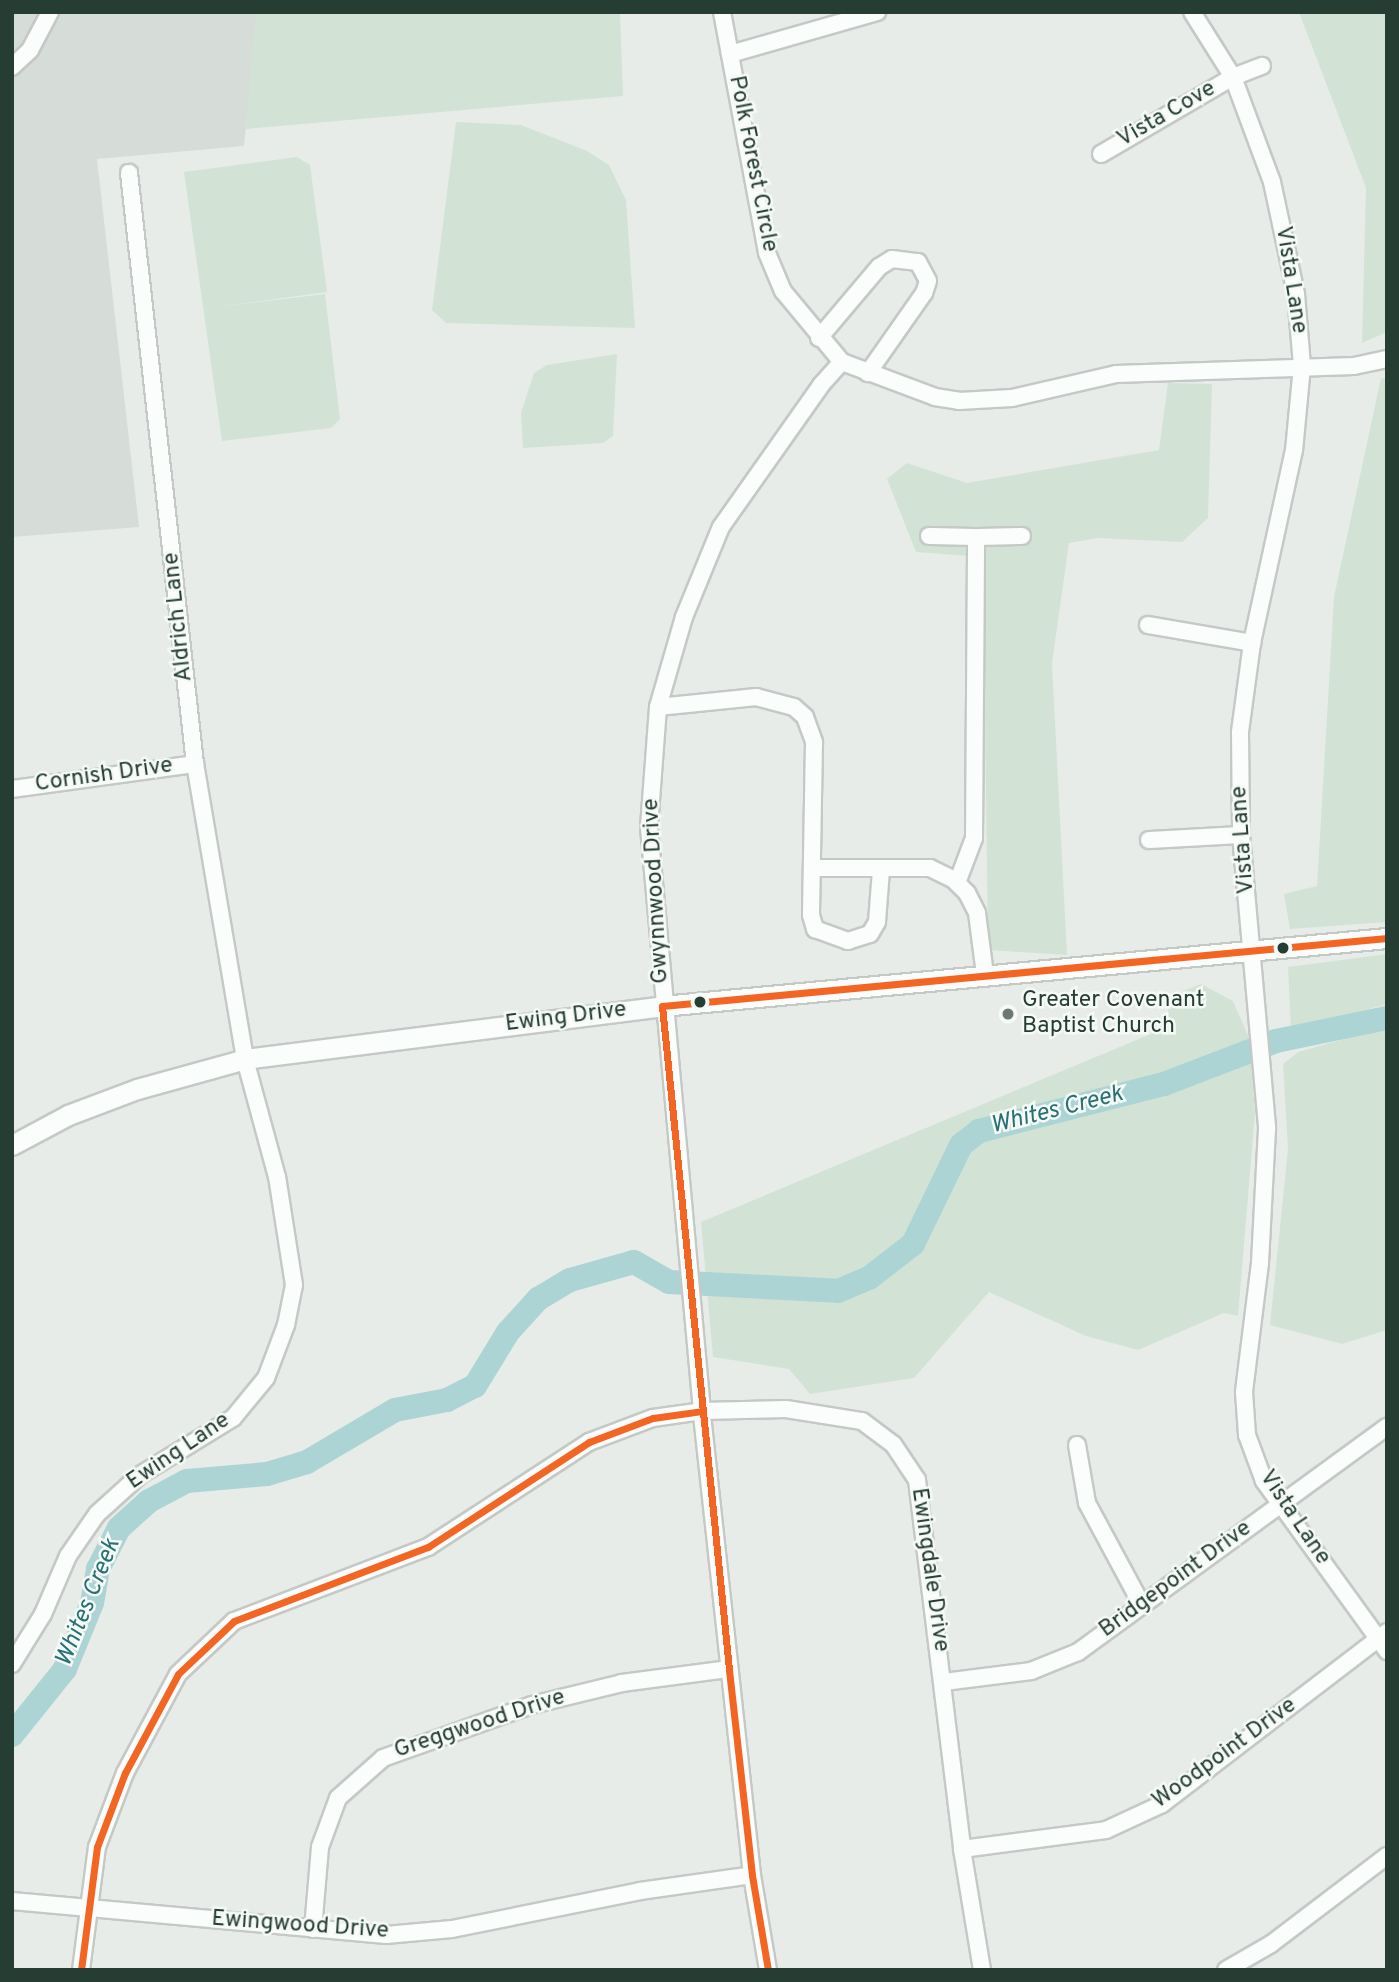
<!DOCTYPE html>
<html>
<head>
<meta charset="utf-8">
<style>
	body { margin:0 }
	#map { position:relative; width:1399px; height:1982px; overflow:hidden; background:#e7ece9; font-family:Overpass,sans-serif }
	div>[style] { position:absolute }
	.built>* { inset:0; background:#d6ddd9 }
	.green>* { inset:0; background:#d2e3d5 }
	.river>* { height:24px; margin:-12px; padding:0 12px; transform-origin:12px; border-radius:12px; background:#add4d4 }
	.roads { filter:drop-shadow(2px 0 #c4c9c6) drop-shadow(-2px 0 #c4c9c6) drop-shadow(0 2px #c4c9c6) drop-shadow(0 -2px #c4c9c6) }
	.minor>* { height:16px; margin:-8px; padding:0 8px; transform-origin:8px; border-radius:8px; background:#fbfcfc }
	.tertiary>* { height:19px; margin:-9.5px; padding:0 9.5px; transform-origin:9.5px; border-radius:9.5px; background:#fbfcfc }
	.bus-1>* { height:7px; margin:-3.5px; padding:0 3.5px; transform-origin:3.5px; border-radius:3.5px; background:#f26522 }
	.dots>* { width:19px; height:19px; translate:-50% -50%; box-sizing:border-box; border:4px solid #f6faf7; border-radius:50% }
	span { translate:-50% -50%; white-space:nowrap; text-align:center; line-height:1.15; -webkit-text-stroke:5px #f6faf7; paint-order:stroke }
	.street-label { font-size:23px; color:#263d34 }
	.poi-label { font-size:23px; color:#263d34 }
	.left { translate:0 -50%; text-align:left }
	.water-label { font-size:24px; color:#277073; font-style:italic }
	.frame { position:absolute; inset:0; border:14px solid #263d34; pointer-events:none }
</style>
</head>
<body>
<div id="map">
	<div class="built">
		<i style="clip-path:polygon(12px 12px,259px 12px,244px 146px,97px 159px,139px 527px,12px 537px)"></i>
	</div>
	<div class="green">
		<i style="clip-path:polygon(256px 12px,620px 12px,623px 96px,246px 129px)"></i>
		<i style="clip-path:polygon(1299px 12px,1387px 12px,1387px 332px,1362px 343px,1366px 188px)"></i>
		<i style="clip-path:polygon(456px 122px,521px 125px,587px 151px,609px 165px,626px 200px,635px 328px,446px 323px,432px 310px)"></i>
		<i style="clip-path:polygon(297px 157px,310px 165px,327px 292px,209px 308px,325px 294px,340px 419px,331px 428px,222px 441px,184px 172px)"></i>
		<i style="clip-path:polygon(617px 354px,613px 436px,603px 443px,523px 448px,521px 413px,534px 373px,547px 365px)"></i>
		<i style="clip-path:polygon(1381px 378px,1387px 379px,1387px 922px,1290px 929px,1284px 894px,1317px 886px,1334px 597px)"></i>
		<i style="clip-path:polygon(1168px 383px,1212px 384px,1208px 518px,1182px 542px,1098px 538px,1069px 543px,1052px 663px,1067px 955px,988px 950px,983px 557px,916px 552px,887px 479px,907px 463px,967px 483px,1159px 450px)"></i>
		<i style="clip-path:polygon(1387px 954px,1387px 1004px,1291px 1031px,1288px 967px)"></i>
		<i style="clip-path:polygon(1201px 984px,1233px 1001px,1249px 1038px,1255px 1113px,1238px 1316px,1224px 1313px,1138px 1350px,1086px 1336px,989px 1292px,914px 1378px,810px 1394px,789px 1369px,713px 1357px,701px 1222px,1158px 1031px,1176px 994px)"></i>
		<i style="clip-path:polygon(1387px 1027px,1387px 1330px,1342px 1344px,1270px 1325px,1288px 1149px,1283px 1064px,1298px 1052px)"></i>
	</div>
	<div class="river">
		<i style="left:12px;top:1735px;width:85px;rotate:-51.2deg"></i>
		<i style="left:65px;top:1669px;width:71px;rotate:-67.8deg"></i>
		<i style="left:92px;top:1603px;width:35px;rotate:-80deg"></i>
		<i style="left:98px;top:1569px;width:46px;rotate:-62.9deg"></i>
		<i style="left:119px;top:1528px;width:40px;rotate:-42deg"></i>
		<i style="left:149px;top:1501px;width:43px;rotate:-27.8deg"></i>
		<i style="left:187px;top:1481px;width:80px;rotate:-5deg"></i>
		<i style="left:267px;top:1474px;width:42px;rotate:-16.7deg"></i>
		<i style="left:307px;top:1462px;width:102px;rotate:-30.6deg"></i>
		<i style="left:395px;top:1410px;width:53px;rotate:-10.9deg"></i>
		<i style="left:447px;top:1400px;width:31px;rotate:-27deg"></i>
		<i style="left:475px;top:1386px;width:63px;rotate:-58.6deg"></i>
		<i style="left:508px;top:1332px;width:45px;rotate:-47.7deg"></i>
		<i style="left:538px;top:1299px;width:37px;rotate:-31deg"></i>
		<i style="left:570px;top:1280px;width:66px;rotate:-15.7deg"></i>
		<i style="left:634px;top:1262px;width:40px;rotate:29.7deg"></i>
		<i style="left:669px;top:1282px;width:169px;rotate:3deg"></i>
		<i style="left:838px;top:1291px;width:34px;rotate:-23deg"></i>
		<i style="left:869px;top:1278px;width:56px;rotate:-37.7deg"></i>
		<i style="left:913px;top:1244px;width:110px;rotate:-64.1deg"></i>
		<i style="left:961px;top:1145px;width:23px;rotate:-38deg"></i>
		<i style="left:979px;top:1131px;width:191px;rotate:-14.3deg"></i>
		<i style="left:1164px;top:1084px;width:120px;rotate:-21deg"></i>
		<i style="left:1276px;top:1041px;width:113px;rotate:-11.7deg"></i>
	</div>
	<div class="roads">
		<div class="minor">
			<i style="left:722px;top:12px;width:245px;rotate:79.4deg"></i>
			<i style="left:767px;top:253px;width:41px;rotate:67.2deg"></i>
			<i style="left:783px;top:291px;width:92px;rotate:50.3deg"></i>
			<i style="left:842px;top:362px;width:99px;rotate:20.6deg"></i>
			<i style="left:935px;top:397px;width:24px;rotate:9deg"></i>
			<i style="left:959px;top:401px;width:53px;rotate:-3.2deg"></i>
			<i style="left:1012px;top:398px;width:107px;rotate:-13deg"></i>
			<i style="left:1116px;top:374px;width:238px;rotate:-1.9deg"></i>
			<i style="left:1354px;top:366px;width:34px;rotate:-12deg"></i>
			<i style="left:1192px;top:12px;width:77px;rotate:57.8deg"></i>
			<i style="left:1233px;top:77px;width:112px;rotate:69.6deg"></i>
			<i style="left:1272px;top:182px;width:115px;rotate:77.9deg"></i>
			<i style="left:1296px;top:294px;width:72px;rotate:85.2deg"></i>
			<i style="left:1302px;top:366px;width:84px;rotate:95.4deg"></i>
			<i style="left:1294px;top:450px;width:198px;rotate:102.3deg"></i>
			<i style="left:1252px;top:643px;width:90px;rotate:97.7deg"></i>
			<i style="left:1240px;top:732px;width:103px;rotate:89.4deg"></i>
			<i style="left:1241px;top:835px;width:295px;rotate:84.9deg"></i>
			<i style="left:1267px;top:1129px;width:134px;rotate:93deg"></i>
			<i style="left:1260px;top:1263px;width:130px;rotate:97.1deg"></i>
			<i style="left:1244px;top:1392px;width:43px;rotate:86deg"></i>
			<i style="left:1247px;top:1435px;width:49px;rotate:69.7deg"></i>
			<i style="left:1264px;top:1481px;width:210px;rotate:54.1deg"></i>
			<i style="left:730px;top:54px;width:153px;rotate:-15.9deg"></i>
			<i style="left:12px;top:67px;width:25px;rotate:-43deg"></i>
			<i style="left:30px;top:50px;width:43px;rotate:-62.2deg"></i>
			<i style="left:1101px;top:154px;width:153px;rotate:-30.3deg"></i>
			<i style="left:1233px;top:77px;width:31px;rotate:-21deg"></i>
			<i style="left:819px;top:338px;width:93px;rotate:-49.8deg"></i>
			<i style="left:879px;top:267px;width:15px;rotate:-32deg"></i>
			<i style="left:892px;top:259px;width:26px;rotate:7deg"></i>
			<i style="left:918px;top:262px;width:21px;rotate:62deg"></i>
			<i style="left:928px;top:281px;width:13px;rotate:108deg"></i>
			<i style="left:924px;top:293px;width:98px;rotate:125deg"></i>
			<i style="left:929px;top:536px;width:47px;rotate:1.2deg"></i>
			<i style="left:1148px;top:625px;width:106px;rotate:9.8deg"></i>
			<i style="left:658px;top:707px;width:99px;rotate:-5.8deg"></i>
			<i style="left:756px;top:697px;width:39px;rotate:15deg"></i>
			<i style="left:794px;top:707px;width:15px;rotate:42deg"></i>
			<i style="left:805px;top:717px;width:27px;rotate:70deg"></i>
			<i style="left:814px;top:742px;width:173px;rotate:91deg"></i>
			<i style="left:811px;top:915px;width:15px;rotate:74deg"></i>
			<i style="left:815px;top:929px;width:35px;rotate:20deg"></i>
			<i style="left:848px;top:941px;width:23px;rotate:-18deg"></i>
			<i style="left:870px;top:934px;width:14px;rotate:-60deg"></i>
			<i style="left:877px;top:922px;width:52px;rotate:-85.6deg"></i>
			<i style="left:12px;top:789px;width:185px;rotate:-7.8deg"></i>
			<i style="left:1149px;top:840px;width:92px;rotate:-3.1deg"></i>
			<i style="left:812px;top:868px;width:118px"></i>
			<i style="left:930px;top:868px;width:25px;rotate:26deg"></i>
			<i style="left:953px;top:879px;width:20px;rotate:45deg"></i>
			<i style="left:967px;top:893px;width:22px;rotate:63deg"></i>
			<i style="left:977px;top:913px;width:63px;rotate:82.6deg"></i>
			<i style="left:957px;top:883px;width:48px;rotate:-69.3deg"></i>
			<i style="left:974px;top:838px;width:301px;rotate:-89.6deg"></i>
			<i style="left:976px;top:537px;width:46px;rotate:-1.2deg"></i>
			<i style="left:1077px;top:1445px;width:59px;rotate:80.2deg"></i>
			<i style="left:1087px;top:1503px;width:116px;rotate:61.7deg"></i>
			<i style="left:12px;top:1664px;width:59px;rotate:-58.2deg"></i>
			<i style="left:43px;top:1614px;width:63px;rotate:-66.7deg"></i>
			<i style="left:68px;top:1556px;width:51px;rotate:-55.4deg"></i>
			<i style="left:97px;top:1514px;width:58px;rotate:-42.2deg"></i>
			<i style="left:140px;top:1475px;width:109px;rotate:-31.5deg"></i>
			<i style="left:233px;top:1418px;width:52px;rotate:-50.5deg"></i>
			<i style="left:266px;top:1378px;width:57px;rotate:-69.3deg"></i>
			<i style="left:286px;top:1325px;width:41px;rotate:-78.7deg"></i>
			<i style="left:294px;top:1285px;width:109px;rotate:-98.9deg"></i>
			<i style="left:277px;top:1177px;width:122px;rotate:-105.2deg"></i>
			<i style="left:245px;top:1059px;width:299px;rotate:-99.6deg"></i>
			<i style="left:195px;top:764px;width:595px;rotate:-96.37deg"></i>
			<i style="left:944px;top:1682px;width:88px;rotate:-7.2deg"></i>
			<i style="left:1031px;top:1671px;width:51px;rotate:-22deg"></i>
			<i style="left:1078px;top:1652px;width:382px;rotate:-36.1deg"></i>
			<i style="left:962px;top:1849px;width:145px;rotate:-7.5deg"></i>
			<i style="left:1106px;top:1830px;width:62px;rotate:-24.9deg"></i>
			<i style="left:1162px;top:1804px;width:283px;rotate:-37.4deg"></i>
			<i style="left:12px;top:1901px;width:376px;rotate:5.2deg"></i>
			<i style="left:386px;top:1935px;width:66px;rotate:-5.2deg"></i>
			<i style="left:452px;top:1929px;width:192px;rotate:-11.4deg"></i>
			<i style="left:640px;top:1891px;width:113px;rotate:-8.1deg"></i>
			<i style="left:313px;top:1929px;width:82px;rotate:-85.1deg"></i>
			<i style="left:320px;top:1847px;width:52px;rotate:-69.8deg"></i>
			<i style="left:338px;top:1798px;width:60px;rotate:-41.6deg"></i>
			<i style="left:383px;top:1758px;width:158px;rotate:-19.6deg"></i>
			<i style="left:532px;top:1705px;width:93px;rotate:-13.7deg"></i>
			<i style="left:622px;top:1683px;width:108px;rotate:-7.5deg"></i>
			<i style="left:81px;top:1970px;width:124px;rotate:-82.6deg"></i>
			<i style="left:97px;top:1847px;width:79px;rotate:-69.3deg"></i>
			<i style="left:125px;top:1773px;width:112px;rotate:-61.8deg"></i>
			<i style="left:178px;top:1674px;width:77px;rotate:-43.4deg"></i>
			<i style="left:234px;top:1621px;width:208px;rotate:-20.9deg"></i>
			<i style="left:428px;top:1547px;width:192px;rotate:-33.1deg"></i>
			<i style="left:589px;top:1442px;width:68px;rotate:-20.6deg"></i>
			<i style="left:653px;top:1418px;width:49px;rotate:-8.1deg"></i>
			<i style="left:702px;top:1411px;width:84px;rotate:-1.4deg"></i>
			<i style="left:786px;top:1409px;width:77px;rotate:9deg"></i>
			<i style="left:862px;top:1421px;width:39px;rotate:37deg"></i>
			<i style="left:893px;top:1444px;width:43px;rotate:56.3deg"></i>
			<i style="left:917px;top:1480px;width:372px;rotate:83deg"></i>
			<i style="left:962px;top:1849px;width:123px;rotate:80.6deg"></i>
			<i style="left:768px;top:1970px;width:96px;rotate:-99.6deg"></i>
			<i style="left:752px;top:1875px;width:467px;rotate:-96.2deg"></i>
			<i style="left:702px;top:1411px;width:586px;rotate:-95.19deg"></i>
			<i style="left:649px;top:827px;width:120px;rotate:-85.7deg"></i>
			<i style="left:658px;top:707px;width:94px;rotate:-73.9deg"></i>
			<i style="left:684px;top:617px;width:97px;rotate:-67.7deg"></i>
			<i style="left:721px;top:527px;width:174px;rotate:-54.8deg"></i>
			<i style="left:821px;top:385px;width:31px;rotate:-48deg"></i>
			<i style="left:1226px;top:1970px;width:52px;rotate:-30deg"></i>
			<i style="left:1271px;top:1944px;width:146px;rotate:-37.2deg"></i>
		</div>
		<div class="tertiary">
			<i style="left:12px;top:1145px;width:64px;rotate:-28.2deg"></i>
			<i style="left:68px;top:1115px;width:74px;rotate:-20.6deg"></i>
			<i style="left:137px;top:1089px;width:112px;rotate:-15.5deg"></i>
			<i style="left:245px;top:1059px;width:420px;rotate:-7.2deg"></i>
			<i style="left:662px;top:1006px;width:728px;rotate:-5.36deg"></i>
		</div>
	</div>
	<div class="bus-1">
		<i style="left:81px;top:1970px;width:124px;rotate:-82.6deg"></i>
		<i style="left:97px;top:1847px;width:79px;rotate:-69.3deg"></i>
		<i style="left:125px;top:1773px;width:112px;rotate:-61.8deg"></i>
		<i style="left:178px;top:1674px;width:77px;rotate:-43.4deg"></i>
		<i style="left:234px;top:1621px;width:208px;rotate:-20.9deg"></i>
		<i style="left:428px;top:1547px;width:192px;rotate:-33.1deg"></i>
		<i style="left:589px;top:1442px;width:68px;rotate:-20.6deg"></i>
		<i style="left:653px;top:1418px;width:49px;rotate:-8.1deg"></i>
		<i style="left:768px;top:1970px;width:96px;rotate:-99.6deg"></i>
		<i style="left:752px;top:1875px;width:207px;rotate:-96.4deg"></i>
		<i style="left:729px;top:1669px;width:666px;rotate:-95.77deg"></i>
		<i style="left:662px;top:1006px;width:728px;rotate:-5.36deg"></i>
	</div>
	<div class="dots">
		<i style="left:1283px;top:948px;background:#263d34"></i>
		<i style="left:700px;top:1002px;background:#263d34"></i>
		<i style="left:1008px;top:1014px;background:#6a7a73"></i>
	</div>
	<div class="street-label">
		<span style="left:1167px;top:115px;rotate:-30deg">Vista Cove</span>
		<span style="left:752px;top:164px;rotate:79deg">Polk Forest Circle</span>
		<span style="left:1290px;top:280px;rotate:81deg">Vista Lane</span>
		<span style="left:179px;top:617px;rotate:-96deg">Aldrich Lane</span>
		<span style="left:104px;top:776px;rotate:-8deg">Cornish Drive</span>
		<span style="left:1244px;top:840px;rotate:-94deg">Vista Lane</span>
		<span style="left:657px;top:891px;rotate:-93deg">Gwynnwood Drive</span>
		<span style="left:566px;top:1018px;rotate:-7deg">Ewing Drive</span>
		<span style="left:179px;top:1452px;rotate:-34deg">Ewing Lane</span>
		<span style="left:1294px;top:1518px;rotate:56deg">Vista Lane</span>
		<span style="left:929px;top:1570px;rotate:82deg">Ewingdale Drive</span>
		<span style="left:1176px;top:1580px;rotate:-36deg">Bridgepoint Drive</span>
		<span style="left:480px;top:1725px;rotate:-18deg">Greggwood Drive</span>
		<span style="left:1225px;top:1754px;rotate:-36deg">Woodpoint Drive</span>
		<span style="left:300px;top:1926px;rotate:4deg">Ewingwood Drive</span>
	</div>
	<div class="poi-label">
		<span class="left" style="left:1022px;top:1014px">Greater Covenant<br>Baptist Church</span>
	</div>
	<div class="water-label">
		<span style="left:1057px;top:1111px;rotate:-14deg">Whites Creek</span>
		<span style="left:89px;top:1603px;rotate:-68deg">Whites Creek</span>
	</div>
	<div class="frame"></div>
</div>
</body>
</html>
